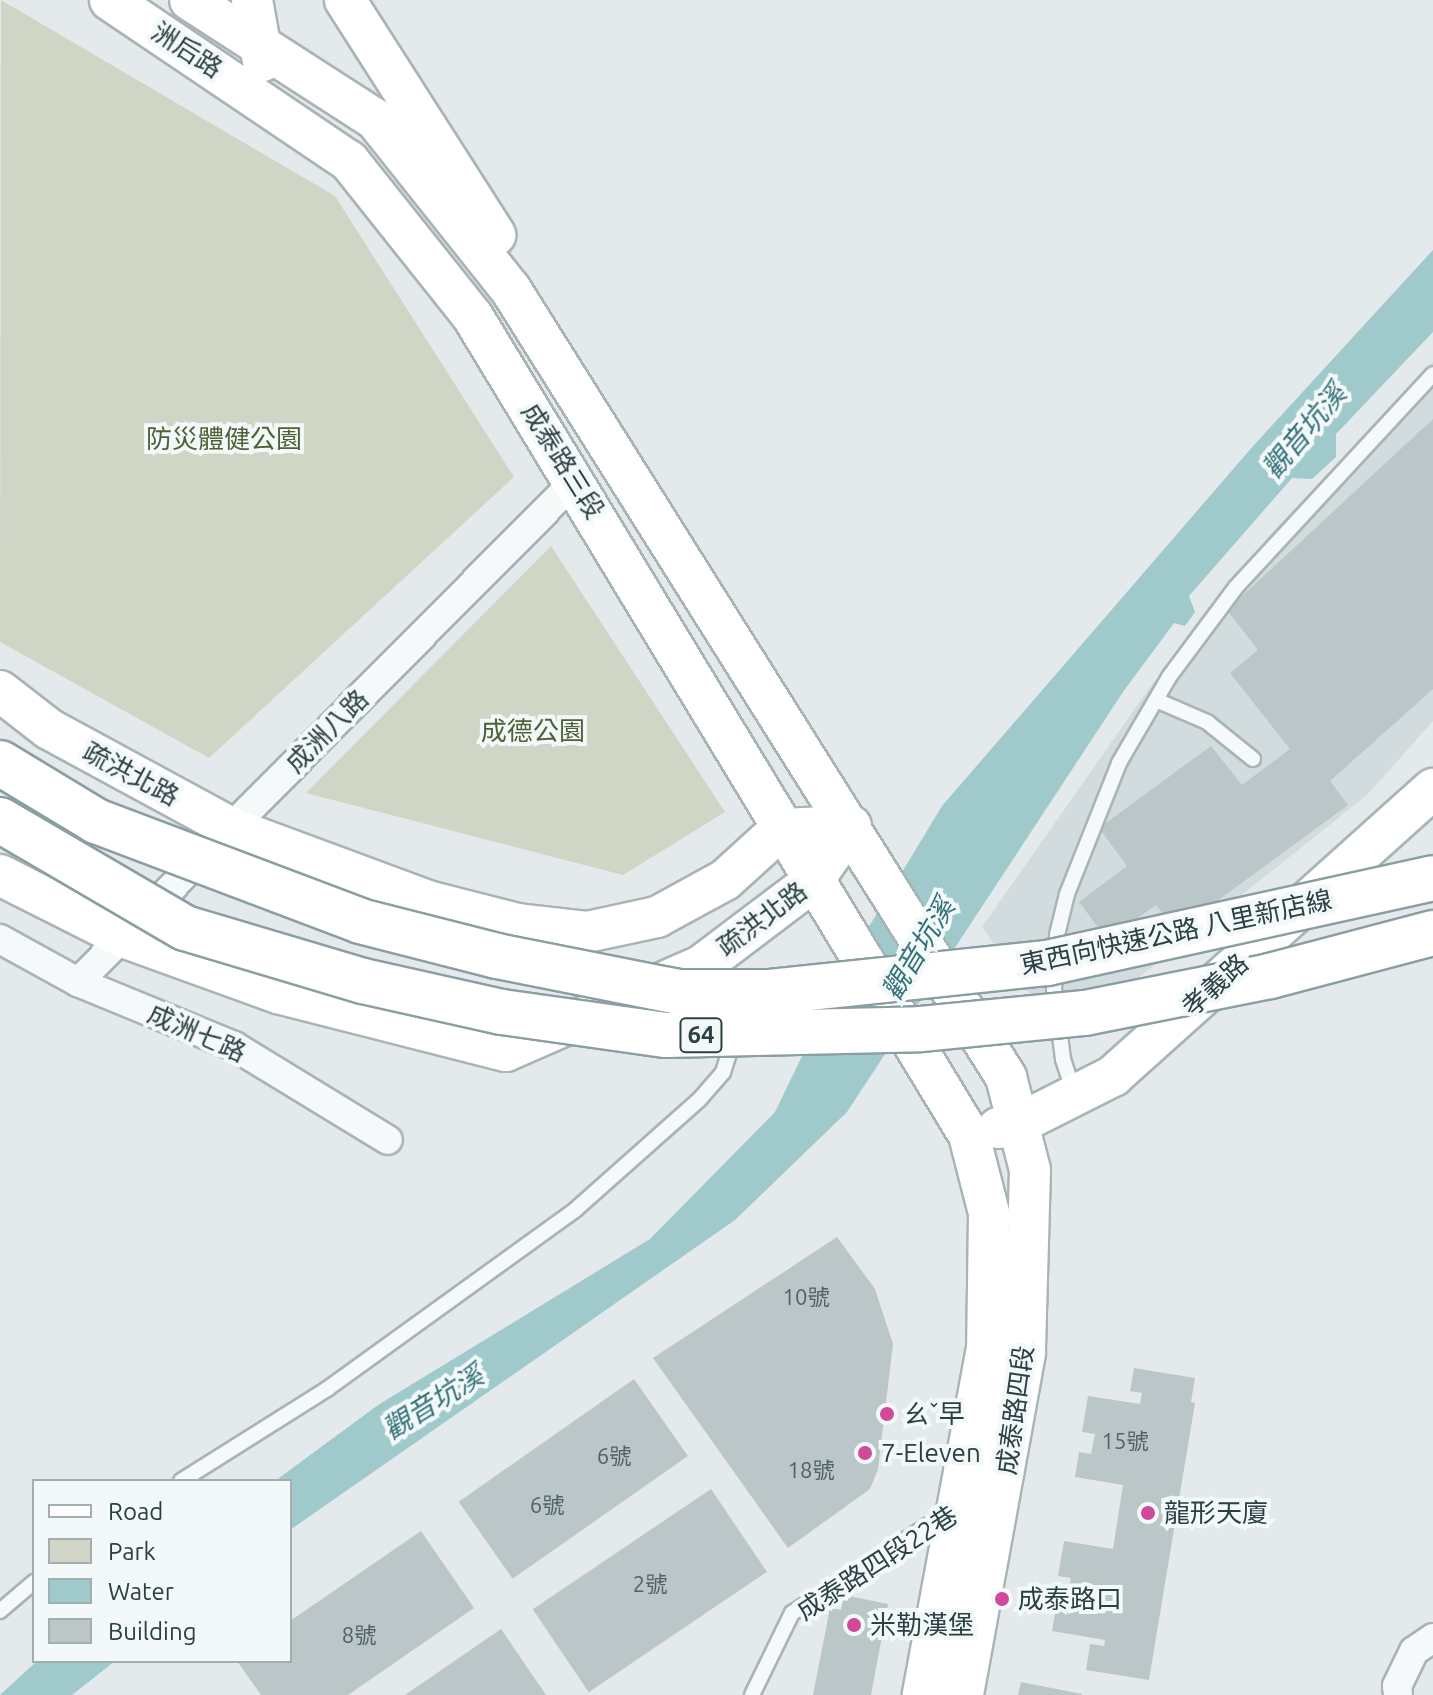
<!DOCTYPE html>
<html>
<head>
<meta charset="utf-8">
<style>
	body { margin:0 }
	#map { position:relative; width:1433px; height:1695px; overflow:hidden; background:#e4eaec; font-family:Ubuntu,"Noto Sans TC",sans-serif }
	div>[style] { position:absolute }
	.built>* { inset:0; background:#d2dcde }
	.green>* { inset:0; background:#d1d5c5 }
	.water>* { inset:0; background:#9fc9cb }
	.building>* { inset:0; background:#bbc6c9; transform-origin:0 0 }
	.roads { filter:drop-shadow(2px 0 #a9b4b6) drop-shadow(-2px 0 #a9b4b6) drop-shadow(0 2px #a9b4b6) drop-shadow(0 -2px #a9b4b6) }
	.lane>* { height:14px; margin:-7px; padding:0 7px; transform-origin:7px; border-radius:7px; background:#f6f9fa }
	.street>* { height:28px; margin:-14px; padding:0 14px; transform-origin:14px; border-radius:14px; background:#f6f9fa }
	.secondary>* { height:40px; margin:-20px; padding:0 20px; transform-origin:20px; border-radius:20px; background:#fff }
	.bridges { filter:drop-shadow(2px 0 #8b9fa2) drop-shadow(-2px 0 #8b9fa2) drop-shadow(0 2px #8b9fa2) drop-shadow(0 -2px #8b9fa2) }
	.highway-bridge>* { height:44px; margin:-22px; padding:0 22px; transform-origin:22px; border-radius:22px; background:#fff }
	.dots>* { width:22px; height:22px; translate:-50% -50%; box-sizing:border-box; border:4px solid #f3f8f9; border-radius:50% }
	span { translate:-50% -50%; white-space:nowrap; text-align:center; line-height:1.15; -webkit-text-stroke:8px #f3f8f9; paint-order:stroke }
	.number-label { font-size:22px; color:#4f6265 }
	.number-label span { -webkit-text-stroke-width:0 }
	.shield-label span { padding:2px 6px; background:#f3f8f9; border:2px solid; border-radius:6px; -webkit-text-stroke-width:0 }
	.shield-label { font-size:24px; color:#2b4044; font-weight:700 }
	.street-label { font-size:26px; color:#2b4044 }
	.park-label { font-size:26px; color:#526038 }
	.poi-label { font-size:26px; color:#2b4044 }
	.left { translate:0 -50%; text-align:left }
	.water-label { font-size:28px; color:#347279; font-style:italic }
	.legend { position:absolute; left:32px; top:1479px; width:260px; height:184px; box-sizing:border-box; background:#f3f8f9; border:2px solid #a3aeb1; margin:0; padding:10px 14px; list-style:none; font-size:24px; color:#2b4044 }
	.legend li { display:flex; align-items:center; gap:16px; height:40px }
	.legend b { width:40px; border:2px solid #a3aeb1 }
</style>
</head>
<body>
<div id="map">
	<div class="built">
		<i style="clip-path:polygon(1433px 362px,1433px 721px,1368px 794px,1062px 1039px,982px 927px,1150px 687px,1269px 536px)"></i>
	</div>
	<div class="green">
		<i style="clip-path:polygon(1px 0,335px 196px,514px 477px,209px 758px,0 642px)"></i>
		<i style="clip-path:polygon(551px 546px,725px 812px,623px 875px,306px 793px)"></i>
	</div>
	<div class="water">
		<i style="clip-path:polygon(1433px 250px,1433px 332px,1336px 434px,1336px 457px,1312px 479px,1292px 478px,1189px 596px,1195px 612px,1185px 626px,1174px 623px,1123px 692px,847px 1112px,735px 1220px,290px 1530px,290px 1481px,275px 1481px,378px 1405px,650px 1239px,775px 1112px,847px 963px,942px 806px,1254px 445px)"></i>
		<i style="clip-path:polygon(37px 1661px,115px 1661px,72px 1695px,0 1695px)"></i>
	</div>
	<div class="building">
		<i style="clip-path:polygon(1433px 419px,1433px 689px,1330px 781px,1348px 805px,1176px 931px,1156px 905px,1107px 939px,1079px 902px,1127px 866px,1099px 828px,1211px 746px,1242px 785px,1290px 749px,1230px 673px,1258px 650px,1227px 610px)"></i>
		<i style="clip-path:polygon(837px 1237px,875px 1289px,893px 1344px,878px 1469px,870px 1489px,788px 1548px,653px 1358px)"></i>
		<i style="clip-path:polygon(1134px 1368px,1195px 1378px,1191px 1402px,1195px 1403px,1149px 1680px,1086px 1670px,1090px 1644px,1104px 1646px,1105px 1640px,1052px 1631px,1058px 1596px,1067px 1597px,1071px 1578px,1058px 1576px,1064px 1541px,1113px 1549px,1123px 1485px,1075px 1477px,1079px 1452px,1091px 1454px,1095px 1434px,1082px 1432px,1088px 1396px,1140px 1404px,1142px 1393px,1130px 1391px)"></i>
		<i style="left:634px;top:1379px;width:94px;height:214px;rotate:55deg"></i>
		<i style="left:711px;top:1489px;width:100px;height:215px;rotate:56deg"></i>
		<i style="clip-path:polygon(421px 1531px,474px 1608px,348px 1695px,261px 1695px,237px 1661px,290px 1661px,290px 1621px)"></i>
		<i style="clip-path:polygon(844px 1595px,888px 1604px,871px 1695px,813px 1695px,830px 1608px,841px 1610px)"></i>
		<i style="clip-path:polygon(501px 1629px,546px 1695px,405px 1695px)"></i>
		<i style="clip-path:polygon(1021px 1682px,1082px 1694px,1082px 1695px,1018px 1695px)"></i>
	</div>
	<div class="roads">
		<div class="lane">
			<i style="left:1156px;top:700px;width:56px;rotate:23.3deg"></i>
			<i style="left:1207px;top:722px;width:59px;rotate:38.8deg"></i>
			<i style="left:1074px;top:1093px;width:36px;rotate:-108deg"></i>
			<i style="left:1063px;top:1059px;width:71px;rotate:-97.3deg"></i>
			<i style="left:1054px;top:989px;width:54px;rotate:-86.8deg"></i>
			<i style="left:1057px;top:935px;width:42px;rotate:-76.3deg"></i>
			<i style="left:1067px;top:894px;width:141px;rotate:-68.3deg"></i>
			<i style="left:1119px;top:763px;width:99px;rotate:-59.8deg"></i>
			<i style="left:1169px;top:677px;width:112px;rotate:-53.3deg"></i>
			<i style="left:1236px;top:587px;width:290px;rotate:-47.2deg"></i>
			<i style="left:181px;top:1481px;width:173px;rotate:-32.2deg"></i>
			<i style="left:327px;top:1389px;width:306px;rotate:-35.8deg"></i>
			<i style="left:575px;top:1210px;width:166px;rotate:-41.6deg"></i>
			<i style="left:699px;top:1100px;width:37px;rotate:-49deg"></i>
			<i style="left:723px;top:1072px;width:36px;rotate:-72deg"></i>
			<i style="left:0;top:1611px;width:45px;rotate:-40.5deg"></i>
			<i style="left:752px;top:1695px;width:91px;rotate:-64deg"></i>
			<i style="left:792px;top:1613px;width:188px;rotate:-32.8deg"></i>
		</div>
		<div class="street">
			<i style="left:0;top:939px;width:89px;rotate:28.9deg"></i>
			<i style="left:78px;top:982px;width:169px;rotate:22.3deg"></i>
			<i style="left:234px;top:1046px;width:180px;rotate:31.4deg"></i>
			<i style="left:78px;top:982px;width:707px;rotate:-45.23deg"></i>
			<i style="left:1398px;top:1695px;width:9px;rotate:-96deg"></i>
			<i style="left:1397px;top:1686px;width:39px;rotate:-64deg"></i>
			<i style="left:1414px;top:1651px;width:23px;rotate:-34deg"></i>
		</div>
		<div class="secondary">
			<i style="left:110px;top:0;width:288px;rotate:34deg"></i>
			<i style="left:349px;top:161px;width:199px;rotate:51.5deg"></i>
			<i style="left:473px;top:317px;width:957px;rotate:58.77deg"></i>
			<i style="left:969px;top:1135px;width:81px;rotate:75.6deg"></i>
			<i style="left:989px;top:1213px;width:135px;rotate:90.8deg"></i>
			<i style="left:987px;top:1348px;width:353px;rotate:100.5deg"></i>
			<i style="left:190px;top:0;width:220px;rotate:32.8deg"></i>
			<i style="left:375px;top:119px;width:218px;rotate:51.5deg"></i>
			<i style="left:511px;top:290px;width:930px;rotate:57.83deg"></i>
			<i style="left:1006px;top:1077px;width:96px;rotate:75.5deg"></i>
			<i style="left:1030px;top:1170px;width:183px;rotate:91.6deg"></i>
			<i style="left:1025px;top:1353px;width:348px;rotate:100.3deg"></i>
			<i style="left:252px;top:0;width:62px;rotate:79.8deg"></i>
			<i style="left:345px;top:0;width:279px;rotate:57.4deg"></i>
			<i style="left:0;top:691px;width:62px;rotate:37.8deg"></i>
			<i style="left:49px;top:729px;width:207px;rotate:28.5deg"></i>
			<i style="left:231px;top:828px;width:213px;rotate:20.3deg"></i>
			<i style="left:431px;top:902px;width:90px;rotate:14.2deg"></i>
			<i style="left:518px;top:924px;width:69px;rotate:6.6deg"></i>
			<i style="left:587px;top:932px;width:72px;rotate:-12.1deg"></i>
			<i style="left:657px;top:917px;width:77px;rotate:-28.6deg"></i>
			<i style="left:725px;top:880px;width:76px;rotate:-42.3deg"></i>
			<i style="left:781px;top:829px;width:70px;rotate:-2.5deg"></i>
			<i style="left:0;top:875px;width:138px;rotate:26.8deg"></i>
			<i style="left:123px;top:937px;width:165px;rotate:19.9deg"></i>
			<i style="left:278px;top:993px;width:235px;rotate:14.3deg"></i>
			<i style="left:506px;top:1051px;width:213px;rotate:-23.6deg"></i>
			<i style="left:701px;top:966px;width:139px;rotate:-37.1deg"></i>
			<i style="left:812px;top:882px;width:68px;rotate:-55.1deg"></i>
			<i style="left:998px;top:1128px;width:25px;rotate:-14deg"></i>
			<i style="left:1022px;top:1122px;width:102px;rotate:-26.8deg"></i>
			<i style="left:1113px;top:1076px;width:430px;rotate:-41.9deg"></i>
		</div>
	</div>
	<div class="bridges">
		<div class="highway-bridge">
			<i style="left:0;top:763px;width:112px;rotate:31.1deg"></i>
			<i style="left:96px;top:821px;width:282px;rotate:20.7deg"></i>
			<i style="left:360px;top:921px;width:141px;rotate:14.3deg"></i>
			<i style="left:497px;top:956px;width:186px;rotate:11.2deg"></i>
			<i style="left:679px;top:992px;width:91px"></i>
			<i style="left:770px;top:992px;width:279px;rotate:-6deg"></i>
			<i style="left:1047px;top:963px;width:395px;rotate:-12.4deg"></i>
			<i style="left:0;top:820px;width:214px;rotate:30.3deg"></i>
			<i style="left:185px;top:928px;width:186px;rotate:16.6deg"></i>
			<i style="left:363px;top:981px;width:142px;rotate:12.6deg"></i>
			<i style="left:502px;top:1012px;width:166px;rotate:8deg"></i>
			<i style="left:666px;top:1035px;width:255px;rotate:-1.3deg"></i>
			<i style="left:921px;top:1029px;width:165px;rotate:-5.6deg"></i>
			<i style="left:1085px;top:1013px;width:189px;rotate:-11.3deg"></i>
			<i style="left:1270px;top:976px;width:169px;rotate:-14.8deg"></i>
		</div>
	</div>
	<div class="dots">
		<i style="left:887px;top:1414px;background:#d0499b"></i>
		<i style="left:865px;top:1453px;background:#d0499b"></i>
		<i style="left:1148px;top:1513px;background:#d0499b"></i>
		<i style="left:1002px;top:1599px;background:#d0499b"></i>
		<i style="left:854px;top:1625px;background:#d0499b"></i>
	</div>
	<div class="number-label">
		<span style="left:806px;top:1297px">10號</span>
		<span style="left:1125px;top:1441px">15號</span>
		<span style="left:614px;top:1456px">6號</span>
		<span style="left:811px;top:1470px">18號</span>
		<span style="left:547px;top:1505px">6號</span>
		<span style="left:650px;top:1584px">2號</span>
		<span style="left:359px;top:1635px">8號</span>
	</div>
	<div class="shield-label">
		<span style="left:701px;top:1035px">64</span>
	</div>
	<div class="street-label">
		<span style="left:187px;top:50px;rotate:33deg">洲后路</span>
		<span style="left:563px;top:461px;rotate:58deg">成泰路三段</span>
		<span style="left:327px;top:731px;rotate:-45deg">成洲八路</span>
		<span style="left:131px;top:774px;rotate:28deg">疏洪北路</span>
		<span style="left:762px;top:919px;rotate:-37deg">疏洪北路</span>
		<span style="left:1176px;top:932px;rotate:-12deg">東西向快速公路 八里新店線</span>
		<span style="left:1215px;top:985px;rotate:-42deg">孝義路</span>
		<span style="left:197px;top:1033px;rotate:24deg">成洲七路</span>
		<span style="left:1015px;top:1410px;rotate:-82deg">成泰路四段</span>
		<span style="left:877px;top:1563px;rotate:-33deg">成泰路四段22巷</span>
	</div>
	<div class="park-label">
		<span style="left:224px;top:439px">防災體健公園</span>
		<span style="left:533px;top:731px">成德公園</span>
	</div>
	<div class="poi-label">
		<span class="left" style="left:903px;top:1414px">ㄠˇ早</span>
		<span class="left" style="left:881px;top:1453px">7-Eleven</span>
		<span class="left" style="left:1164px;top:1513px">龍形天廈</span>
		<span class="left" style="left:1018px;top:1599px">成泰路口</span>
		<span class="left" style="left:870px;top:1625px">米勒漢堡</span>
	</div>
	<div class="water-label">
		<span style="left:1304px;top:431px;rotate:-50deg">觀音坑溪</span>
		<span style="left:918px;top:949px;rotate:-59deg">觀音坑溪</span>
		<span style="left:433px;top:1402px;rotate:-32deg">觀音坑溪</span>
	</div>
	<ul class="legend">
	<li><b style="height:10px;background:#fff"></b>Road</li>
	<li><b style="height:22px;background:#d1d5c5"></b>Park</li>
	<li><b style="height:22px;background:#9fc9cb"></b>Water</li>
	<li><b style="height:22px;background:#bbc6c9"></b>Building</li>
	</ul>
</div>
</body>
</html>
